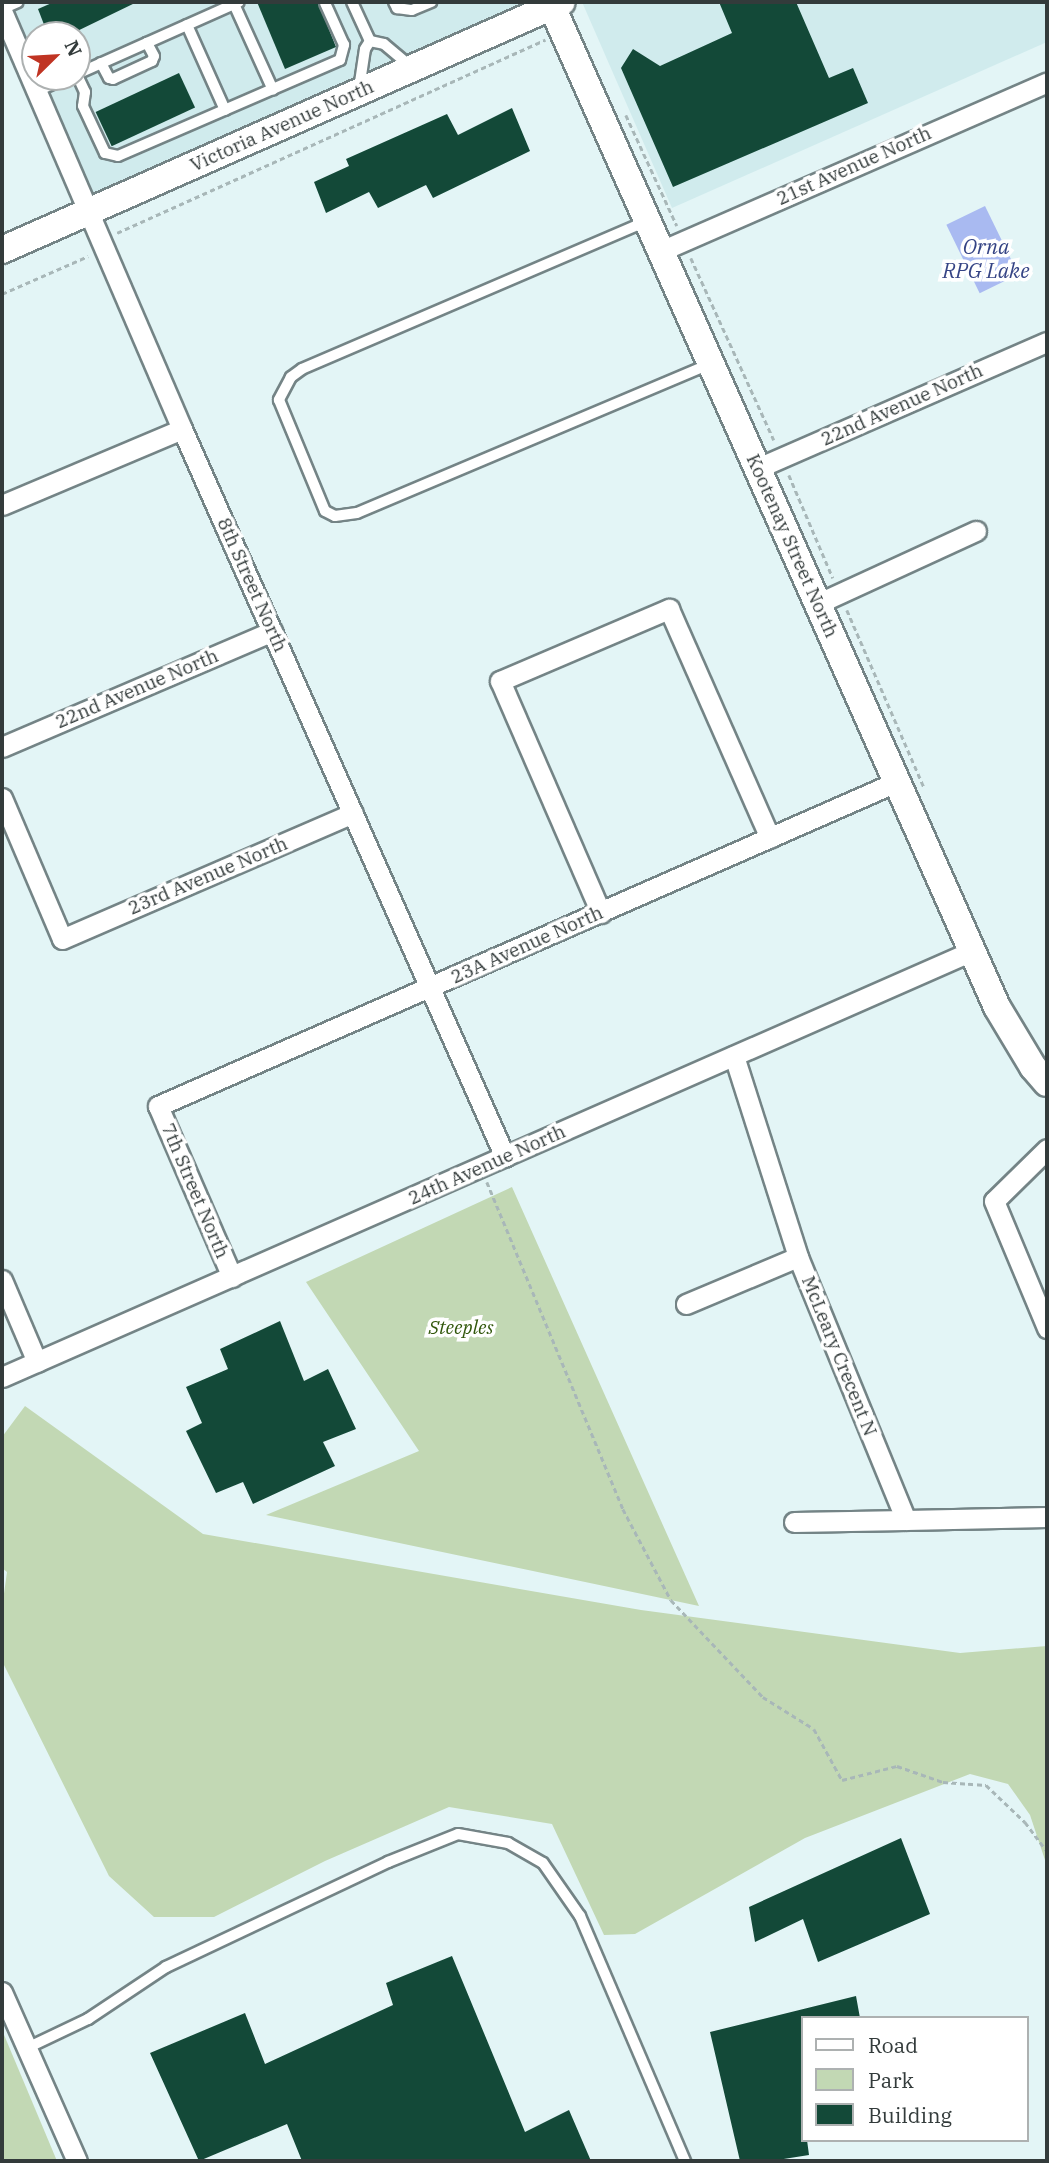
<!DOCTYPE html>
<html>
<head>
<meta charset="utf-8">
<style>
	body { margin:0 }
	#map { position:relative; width:1049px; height:2163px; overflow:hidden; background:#e3f5f6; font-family:"IBM Plex Serif",serif }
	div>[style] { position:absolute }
	.built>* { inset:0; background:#d0ebed }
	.green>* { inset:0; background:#c2d8b4 }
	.water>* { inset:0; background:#a9baf1; transform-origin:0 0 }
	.building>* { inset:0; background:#134938; transform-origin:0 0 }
	.path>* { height:2.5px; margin-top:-1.25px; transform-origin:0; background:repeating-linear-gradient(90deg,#a8b7b8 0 5px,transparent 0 8.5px) }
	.roads { filter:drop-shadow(2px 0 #748486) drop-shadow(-2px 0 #748486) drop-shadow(0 2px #748486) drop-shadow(0 -2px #748486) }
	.lane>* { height:10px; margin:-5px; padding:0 5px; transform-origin:5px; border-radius:5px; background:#fff }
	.street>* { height:19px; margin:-9.5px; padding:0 9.5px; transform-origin:9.5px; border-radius:9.5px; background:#fff }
	.secondary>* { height:26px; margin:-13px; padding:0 13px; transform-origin:13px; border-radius:13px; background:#fff }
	span { translate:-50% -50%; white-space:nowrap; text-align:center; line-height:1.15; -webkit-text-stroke:7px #fff; paint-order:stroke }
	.street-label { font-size:19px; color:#333b3b }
	.park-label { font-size:19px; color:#31570b; font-style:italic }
	.water-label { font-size:21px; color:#354485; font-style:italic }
	.frame { position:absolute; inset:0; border:4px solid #333b3b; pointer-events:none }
	.legend { position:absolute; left:801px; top:2016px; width:228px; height:126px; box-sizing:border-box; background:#fff; border:2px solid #adb1b1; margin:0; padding:9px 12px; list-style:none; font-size:21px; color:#333b3b }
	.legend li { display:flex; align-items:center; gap:14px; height:35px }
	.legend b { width:35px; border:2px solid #adb1b1 }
	.north { position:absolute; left:21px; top:21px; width:70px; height:70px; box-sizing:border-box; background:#fff; border:2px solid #adb1b1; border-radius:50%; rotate:66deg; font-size:19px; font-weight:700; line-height:28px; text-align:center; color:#333b3b }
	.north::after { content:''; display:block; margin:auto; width:24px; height:32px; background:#c03423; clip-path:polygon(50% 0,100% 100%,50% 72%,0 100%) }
</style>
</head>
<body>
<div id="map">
	<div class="built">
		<i style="clip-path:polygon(evenodd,2px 2px,550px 2px,94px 218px,2px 2px,35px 35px,77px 35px,77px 77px,35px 77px,35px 35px)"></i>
		<i style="clip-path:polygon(582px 2px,1047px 2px,1047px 42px,672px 208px)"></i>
	</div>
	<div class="green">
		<i style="clip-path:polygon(512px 1187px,699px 1606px,266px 1515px,419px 1451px,306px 1282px)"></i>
		<i style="clip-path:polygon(25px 1406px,203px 1534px,641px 1610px,960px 1653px,1047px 1646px,1047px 1866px,1030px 1815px,1008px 1784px,970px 1774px,805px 1838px,635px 1934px,604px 1935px,552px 1824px,449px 1807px,325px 1861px,214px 1917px,154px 1917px,109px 1876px,2px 1661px,2px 1608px,7px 1572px,2px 1568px,2px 1437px)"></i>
		<i style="clip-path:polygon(2px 2030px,57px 2161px,2px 2161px)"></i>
	</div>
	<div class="water">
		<i style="left:985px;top:206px;width:76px;height:43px;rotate:64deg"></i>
	</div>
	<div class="building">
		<i style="clip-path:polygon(54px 2px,137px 2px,69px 35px,48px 35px,38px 9px)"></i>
		<i style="clip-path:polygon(257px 2px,318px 2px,336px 47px,285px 69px)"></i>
		<i style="clip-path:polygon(719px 2px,796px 2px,829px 78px,853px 68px,868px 103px,673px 187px,621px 68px,633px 49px,660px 66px,732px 33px)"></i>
		<i style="left:179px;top:73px;width:38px;height:92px;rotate:65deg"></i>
		<i style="clip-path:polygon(512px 108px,530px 151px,433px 198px,426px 185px,378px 208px,369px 192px,326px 213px,314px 182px,349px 166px,346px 159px,447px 114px,458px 135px)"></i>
		<i style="clip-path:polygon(280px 1321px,304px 1381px,328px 1369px,356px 1429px,323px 1442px,335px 1466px,253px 1504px,243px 1482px,216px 1493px,186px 1431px,202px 1423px,186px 1387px,228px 1369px,220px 1349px)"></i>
		<i style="clip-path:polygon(901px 1838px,930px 1914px,818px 1962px,803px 1919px,755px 1942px,749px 1907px)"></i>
		<i style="clip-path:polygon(452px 1956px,525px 2132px,569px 2110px,591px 2161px,302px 2161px,287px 2124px,199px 2161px,150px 2053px,245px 2013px,265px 2064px,393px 2005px,386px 1983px)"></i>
		<i style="clip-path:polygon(856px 1996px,860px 2018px,802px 2018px,802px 2140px,807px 2140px,809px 2155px,771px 2161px,740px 2161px,710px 2032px)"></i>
	</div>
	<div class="path">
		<i style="left:626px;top:115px;width:122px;rotate:65.3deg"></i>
		<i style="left:117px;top:233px;width:470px;rotate:-24.3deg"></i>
		<i style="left:691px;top:258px;width:200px;rotate:65.5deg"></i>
		<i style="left:2px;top:294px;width:94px;rotate:-23.8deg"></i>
		<i style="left:789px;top:475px;width:112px;rotate:66.9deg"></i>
		<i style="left:847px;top:610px;width:193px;rotate:66.5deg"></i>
		<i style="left:487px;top:1182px;width:354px;rotate:67.4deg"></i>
		<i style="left:623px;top:1509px;width:103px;rotate:62.2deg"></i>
		<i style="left:671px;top:1600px;width:134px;rotate:46.5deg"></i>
		<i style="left:763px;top:1697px;width:60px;rotate:32.1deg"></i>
		<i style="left:814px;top:1729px;width:58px;rotate:61.2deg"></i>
		<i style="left:842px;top:1780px;width:57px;rotate:-14.3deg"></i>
		<i style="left:897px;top:1766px;width:49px;rotate:19.2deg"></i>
		<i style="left:943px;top:1782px;width:43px;rotate:4deg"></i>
		<i style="left:986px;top:1785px;width:54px;rotate:43.5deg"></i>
		<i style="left:1025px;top:1822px;width:36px;rotate:53deg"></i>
	</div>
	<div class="roads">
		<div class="lane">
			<i style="left:352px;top:2px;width:43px;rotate:65.2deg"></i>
			<i style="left:394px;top:2px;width:7px;rotate:63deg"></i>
			<i style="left:397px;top:8px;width:15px;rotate:8deg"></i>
			<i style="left:412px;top:10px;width:21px;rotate:-23deg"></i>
			<i style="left:234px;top:4px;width:94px;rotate:65.6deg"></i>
			<i style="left:2px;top:9px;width:17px;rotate:-24deg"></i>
			<i style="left:187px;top:25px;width:93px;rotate:65.9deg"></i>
			<i style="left:101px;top:63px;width:17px;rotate:62deg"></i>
			<i style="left:109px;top:78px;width:4px;rotate:14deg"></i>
			<i style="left:113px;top:79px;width:43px;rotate:-24.8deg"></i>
			<i style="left:152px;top:61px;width:5px;rotate:-68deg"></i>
			<i style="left:154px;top:56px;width:15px;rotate:-118deg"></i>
			<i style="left:77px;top:74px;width:177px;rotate:-24deg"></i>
			<i style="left:77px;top:75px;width:19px;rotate:65deg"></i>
			<i style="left:85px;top:92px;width:14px;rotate:98deg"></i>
			<i style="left:83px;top:106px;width:52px;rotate:64.9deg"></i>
			<i style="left:105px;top:153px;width:13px;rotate:13deg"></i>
			<i style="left:118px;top:156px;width:242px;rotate:-23.4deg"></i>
			<i style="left:340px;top:60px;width:16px;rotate:-75deg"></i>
			<i style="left:344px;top:45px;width:46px;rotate:-114.3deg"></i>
			<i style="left:359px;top:89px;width:40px;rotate:-81.5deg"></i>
			<i style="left:365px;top:49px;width:9px;rotate:-58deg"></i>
			<i style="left:370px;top:41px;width:14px;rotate:12deg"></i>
			<i style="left:384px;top:44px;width:33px;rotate:40deg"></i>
			<i style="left:37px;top:91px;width:35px;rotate:-24deg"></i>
			<i style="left:647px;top:221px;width:375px;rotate:156.8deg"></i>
			<i style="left:302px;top:369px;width:14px;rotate:144deg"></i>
			<i style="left:291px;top:377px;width:26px;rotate:118deg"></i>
			<i style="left:279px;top:400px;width:120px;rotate:67.5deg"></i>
			<i style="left:325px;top:511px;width:11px;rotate:27deg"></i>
			<i style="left:335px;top:516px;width:22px;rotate:-8deg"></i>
			<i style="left:357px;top:513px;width:381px;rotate:-22.9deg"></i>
			<i style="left:27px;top:2048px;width:68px;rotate:-25.4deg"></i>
			<i style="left:88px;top:2019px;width:94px;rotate:-33.7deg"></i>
			<i style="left:166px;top:1967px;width:246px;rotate:-25.3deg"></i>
			<i style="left:388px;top:1862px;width:75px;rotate:-21.8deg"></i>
			<i style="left:458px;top:1834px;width:51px;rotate:10.2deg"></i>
			<i style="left:508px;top:1843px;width:40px;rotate:29.7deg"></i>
			<i style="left:543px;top:1863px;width:65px;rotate:55.1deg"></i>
			<i style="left:580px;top:1916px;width:267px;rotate:66.8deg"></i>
		</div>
		<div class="street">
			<i style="left:2px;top:11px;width:455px;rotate:66.7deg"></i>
			<i style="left:182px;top:429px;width:796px;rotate:66.07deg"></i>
			<i style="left:661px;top:251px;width:421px;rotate:-23.6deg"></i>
			<i style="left:758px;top:468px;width:315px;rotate:-23.6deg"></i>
			<i style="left:2px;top:505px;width:195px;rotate:-22.9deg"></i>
			<i style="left:817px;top:604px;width:175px;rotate:-24.7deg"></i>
			<i style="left:2px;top:747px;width:294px;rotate:-23.2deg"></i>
			<i style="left:2px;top:798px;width:153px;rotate:66.9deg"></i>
			<i style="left:62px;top:939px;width:317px;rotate:-23.4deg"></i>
			<i style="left:601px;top:913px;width:253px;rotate:-113.5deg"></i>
			<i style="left:500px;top:681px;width:184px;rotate:-23.1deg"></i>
			<i style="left:669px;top:609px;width:250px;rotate:66.2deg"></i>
			<i style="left:734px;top:1056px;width:211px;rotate:72.3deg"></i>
			<i style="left:798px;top:1257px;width:284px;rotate:67.7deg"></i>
			<i style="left:906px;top:1520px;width:141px;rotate:-1.2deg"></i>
			<i style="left:1047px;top:1149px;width:74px;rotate:135.5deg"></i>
			<i style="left:994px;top:1201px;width:138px;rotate:67.3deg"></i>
			<i style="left:232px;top:1277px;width:186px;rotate:-113.4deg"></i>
			<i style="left:158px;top:1106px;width:806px;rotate:-23.7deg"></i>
			<i style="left:2px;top:1280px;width:89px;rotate:66.9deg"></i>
			<i style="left:686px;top:1304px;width:121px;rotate:-22.8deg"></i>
			<i style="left:2px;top:1377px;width:1059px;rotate:-23.71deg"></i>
			<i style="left:794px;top:1522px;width:112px;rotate:-1deg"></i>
			<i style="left:2px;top:1992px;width:185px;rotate:66.1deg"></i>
		</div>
		<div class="secondary">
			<i style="left:550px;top:2px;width:1100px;rotate:66.02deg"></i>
			<i style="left:997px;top:1007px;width:70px;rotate:59deg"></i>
			<i style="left:1033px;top:1067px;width:21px;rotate:49deg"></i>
			<i style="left:2px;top:250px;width:612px;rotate:-23.89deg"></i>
		</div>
	</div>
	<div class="street-label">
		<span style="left:282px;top:126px;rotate:-24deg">Victoria Avenue North</span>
		<span style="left:854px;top:166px;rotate:-24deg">21st Avenue North</span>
		<span style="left:902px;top:405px;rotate:-24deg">22nd Avenue North</span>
		<span style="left:792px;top:546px;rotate:66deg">Kootenay Street North</span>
		<span style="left:252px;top:585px;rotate:66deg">8th Street North</span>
		<span style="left:137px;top:689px;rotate:-23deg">22nd Avenue North</span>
		<span style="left:208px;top:876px;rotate:-23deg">23rd Avenue North</span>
		<span style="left:527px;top:945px;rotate:-24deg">23A Avenue North</span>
		<span style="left:487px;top:1165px;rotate:-24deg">24th Avenue North</span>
		<span style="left:195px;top:1191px;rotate:67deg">7th Street North</span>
		<span style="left:839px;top:1356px;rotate:68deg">McLeary Crecent N</span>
	</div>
	<div class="park-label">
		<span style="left:461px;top:1328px">Steeples</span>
	</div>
	<div class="water-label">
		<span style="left:986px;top:258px">Orna<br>RPG Lake</span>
	</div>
	<div class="frame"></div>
	<ul class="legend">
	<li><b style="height:9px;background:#fff"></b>Road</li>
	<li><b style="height:19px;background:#c2d8b4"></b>Park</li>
	<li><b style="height:19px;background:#134938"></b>Building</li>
	</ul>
	<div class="north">N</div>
</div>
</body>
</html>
